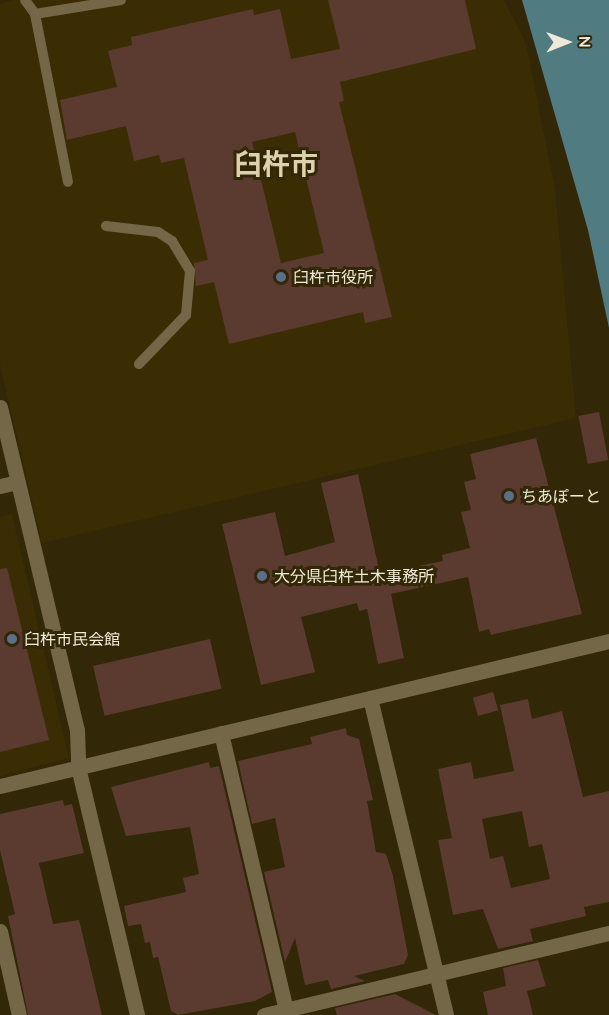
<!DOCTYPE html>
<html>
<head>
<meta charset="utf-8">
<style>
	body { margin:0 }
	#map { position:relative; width:609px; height:1015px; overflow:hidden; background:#322707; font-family:Quicksand,"Noto Sans JP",sans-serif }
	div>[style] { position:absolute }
	.built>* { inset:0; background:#3a2d03 }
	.water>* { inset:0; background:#4f7b81 }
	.building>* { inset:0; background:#5b3a30; transform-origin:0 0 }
	.service>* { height:10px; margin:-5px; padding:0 5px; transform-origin:5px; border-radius:5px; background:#746747 }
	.minor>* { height:15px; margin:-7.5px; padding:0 7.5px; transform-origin:7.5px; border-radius:7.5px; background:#746747 }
	.tertiary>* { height:15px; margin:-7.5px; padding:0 7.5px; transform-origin:7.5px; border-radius:7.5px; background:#746747 }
	.dots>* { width:16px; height:16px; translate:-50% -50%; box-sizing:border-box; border:3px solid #322707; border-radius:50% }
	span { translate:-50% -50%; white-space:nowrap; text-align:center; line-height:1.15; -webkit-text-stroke:6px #322707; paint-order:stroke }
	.poi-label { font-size:16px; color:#efe9d7 }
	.left { translate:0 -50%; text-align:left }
	.town-label { font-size:28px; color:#ded2ae; font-weight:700 }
	.north { position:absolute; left:537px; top:12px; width:60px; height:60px; -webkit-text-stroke:4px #322707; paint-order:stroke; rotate:89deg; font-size:16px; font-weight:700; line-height:24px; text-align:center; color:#efe9d7 }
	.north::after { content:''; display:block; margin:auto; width:21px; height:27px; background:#efe9d7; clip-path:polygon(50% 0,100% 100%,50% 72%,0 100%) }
</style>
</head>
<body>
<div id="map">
	<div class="built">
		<i style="clip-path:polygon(14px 0,504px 0,526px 43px,555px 190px,576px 418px,42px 543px,0 365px,0 4px)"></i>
		<i style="clip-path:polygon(12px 514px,69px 758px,0 776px,0 517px)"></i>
	</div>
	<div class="water">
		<i style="clip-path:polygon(522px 0,609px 0,609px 328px,588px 230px)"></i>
	</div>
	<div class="building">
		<i style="clip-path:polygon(evenodd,328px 0,465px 0,476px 49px,340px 82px,344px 101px,339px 102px,392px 317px,365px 323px,363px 312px,229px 344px,214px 282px,196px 286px,194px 263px,208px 260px,184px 158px,161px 163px,159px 155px,134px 161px,126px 126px,67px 140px,60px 100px,117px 87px,108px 51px,132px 45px,131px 37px,253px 9px,254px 15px,280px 9px,291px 59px,340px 49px,328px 0,295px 132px,324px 253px,281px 263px,252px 142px,295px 132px)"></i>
		<i style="left:599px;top:412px;width:49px;height:21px;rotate:79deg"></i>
		<i style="clip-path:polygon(536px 438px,582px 614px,491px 635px,489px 629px,479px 632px,468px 577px,391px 594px,404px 658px,378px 664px,367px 609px,359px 611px,357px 603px,301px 617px,315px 672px,261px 685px,222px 524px,275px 512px,285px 556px,335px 542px,321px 483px,358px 474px,380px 574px,443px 561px,442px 555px,470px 548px,461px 512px,471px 510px,464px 482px,476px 479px,470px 454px)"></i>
		<i style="clip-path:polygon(7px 568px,49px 740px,0 752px,0 569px)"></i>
		<i style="left:210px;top:639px;width:51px;height:120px;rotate:77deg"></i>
		<i style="left:493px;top:692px;width:19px;height:21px;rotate:74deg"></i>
		<i style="clip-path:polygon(evenodd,528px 699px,532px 719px,562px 711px,583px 797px,609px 791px,609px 902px,584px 907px,586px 916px,530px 929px,533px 941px,498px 949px,483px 909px,453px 915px,438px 840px,452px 838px,438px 769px,471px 762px,474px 779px,514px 771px,500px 705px,528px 699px,522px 811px,529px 847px,542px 844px,550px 879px,511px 888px,503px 856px,490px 859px,482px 819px,522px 811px)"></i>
		<i style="clip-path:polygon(346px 728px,347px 735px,359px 739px,373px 800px,367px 801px,376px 852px,386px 854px,393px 876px,408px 955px,404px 964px,354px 976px,365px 981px,331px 989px,328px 980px,305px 985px,295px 938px,285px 962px,264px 872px,285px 867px,275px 818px,252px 824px,238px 761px,312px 744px,310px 737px)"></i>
		<i style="clip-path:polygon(209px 762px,210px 768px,219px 766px,272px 992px,255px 1001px,178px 1015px,171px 1011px,158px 957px,153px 958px,150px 942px,145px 943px,141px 924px,128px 926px,124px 906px,186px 892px,183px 878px,199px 874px,190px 827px,126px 836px,111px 787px)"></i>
		<i style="clip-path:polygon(63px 800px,64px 806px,72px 804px,84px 853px,39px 863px,53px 924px,79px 920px,102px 1015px,28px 1015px,8px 916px,15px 914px,0 850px,0 814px)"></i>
		<i style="clip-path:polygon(538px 960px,546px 986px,527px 991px,533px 1015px,488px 1015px,483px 992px,506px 986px,503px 968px)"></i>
		<i style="clip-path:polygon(395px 994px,436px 1015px,337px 1015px,335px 1008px)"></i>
	</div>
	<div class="service">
		<i style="left:25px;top:0;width:17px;rotate:54deg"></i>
		<i style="left:35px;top:14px;width:171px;rotate:78.9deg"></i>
		<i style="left:35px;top:14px;width:87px;rotate:-9.2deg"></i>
		<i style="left:106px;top:226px;width:52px;rotate:6.6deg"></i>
		<i style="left:158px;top:232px;width:17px;rotate:33deg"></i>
		<i style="left:172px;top:241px;width:35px;rotate:59deg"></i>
		<i style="left:190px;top:271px;width:44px;rotate:95.2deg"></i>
		<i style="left:186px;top:315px;width:68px;rotate:133.8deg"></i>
	</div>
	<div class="minor">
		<i style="left:0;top:486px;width:18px;rotate:-13deg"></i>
		<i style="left:370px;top:698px;width:326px;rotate:76.5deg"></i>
		<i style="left:221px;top:733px;width:285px;rotate:76.8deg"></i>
		<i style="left:78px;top:767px;width:255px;rotate:76.6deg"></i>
		<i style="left:0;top:931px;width:86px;rotate:77.3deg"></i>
		<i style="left:264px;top:1015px;width:355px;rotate:-13.4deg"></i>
	</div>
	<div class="tertiary">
		<i style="left:0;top:407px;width:332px;rotate:76.6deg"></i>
		<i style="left:77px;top:730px;width:37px;rotate:88deg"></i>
		<i style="left:0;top:786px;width:626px;rotate:-13.39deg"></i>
	</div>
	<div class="dots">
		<i style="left:281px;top:277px;background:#5c6f8a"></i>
		<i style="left:509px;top:496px;background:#5c6f8a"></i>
		<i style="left:262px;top:576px;background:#5c6f8a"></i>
		<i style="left:12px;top:639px;background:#5c6f8a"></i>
	</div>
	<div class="poi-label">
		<span class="left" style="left:293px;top:277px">臼杵市役所</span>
		<span class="left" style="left:521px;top:496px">ちあぽーと</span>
		<span class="left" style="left:274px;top:576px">大分県臼杵土木事務所</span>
		<span class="left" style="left:24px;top:639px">臼杵市民会館</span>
	</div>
	<div class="town-label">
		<span style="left:276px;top:164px">臼杵市</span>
	</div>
	<div class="north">N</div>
</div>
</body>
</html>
